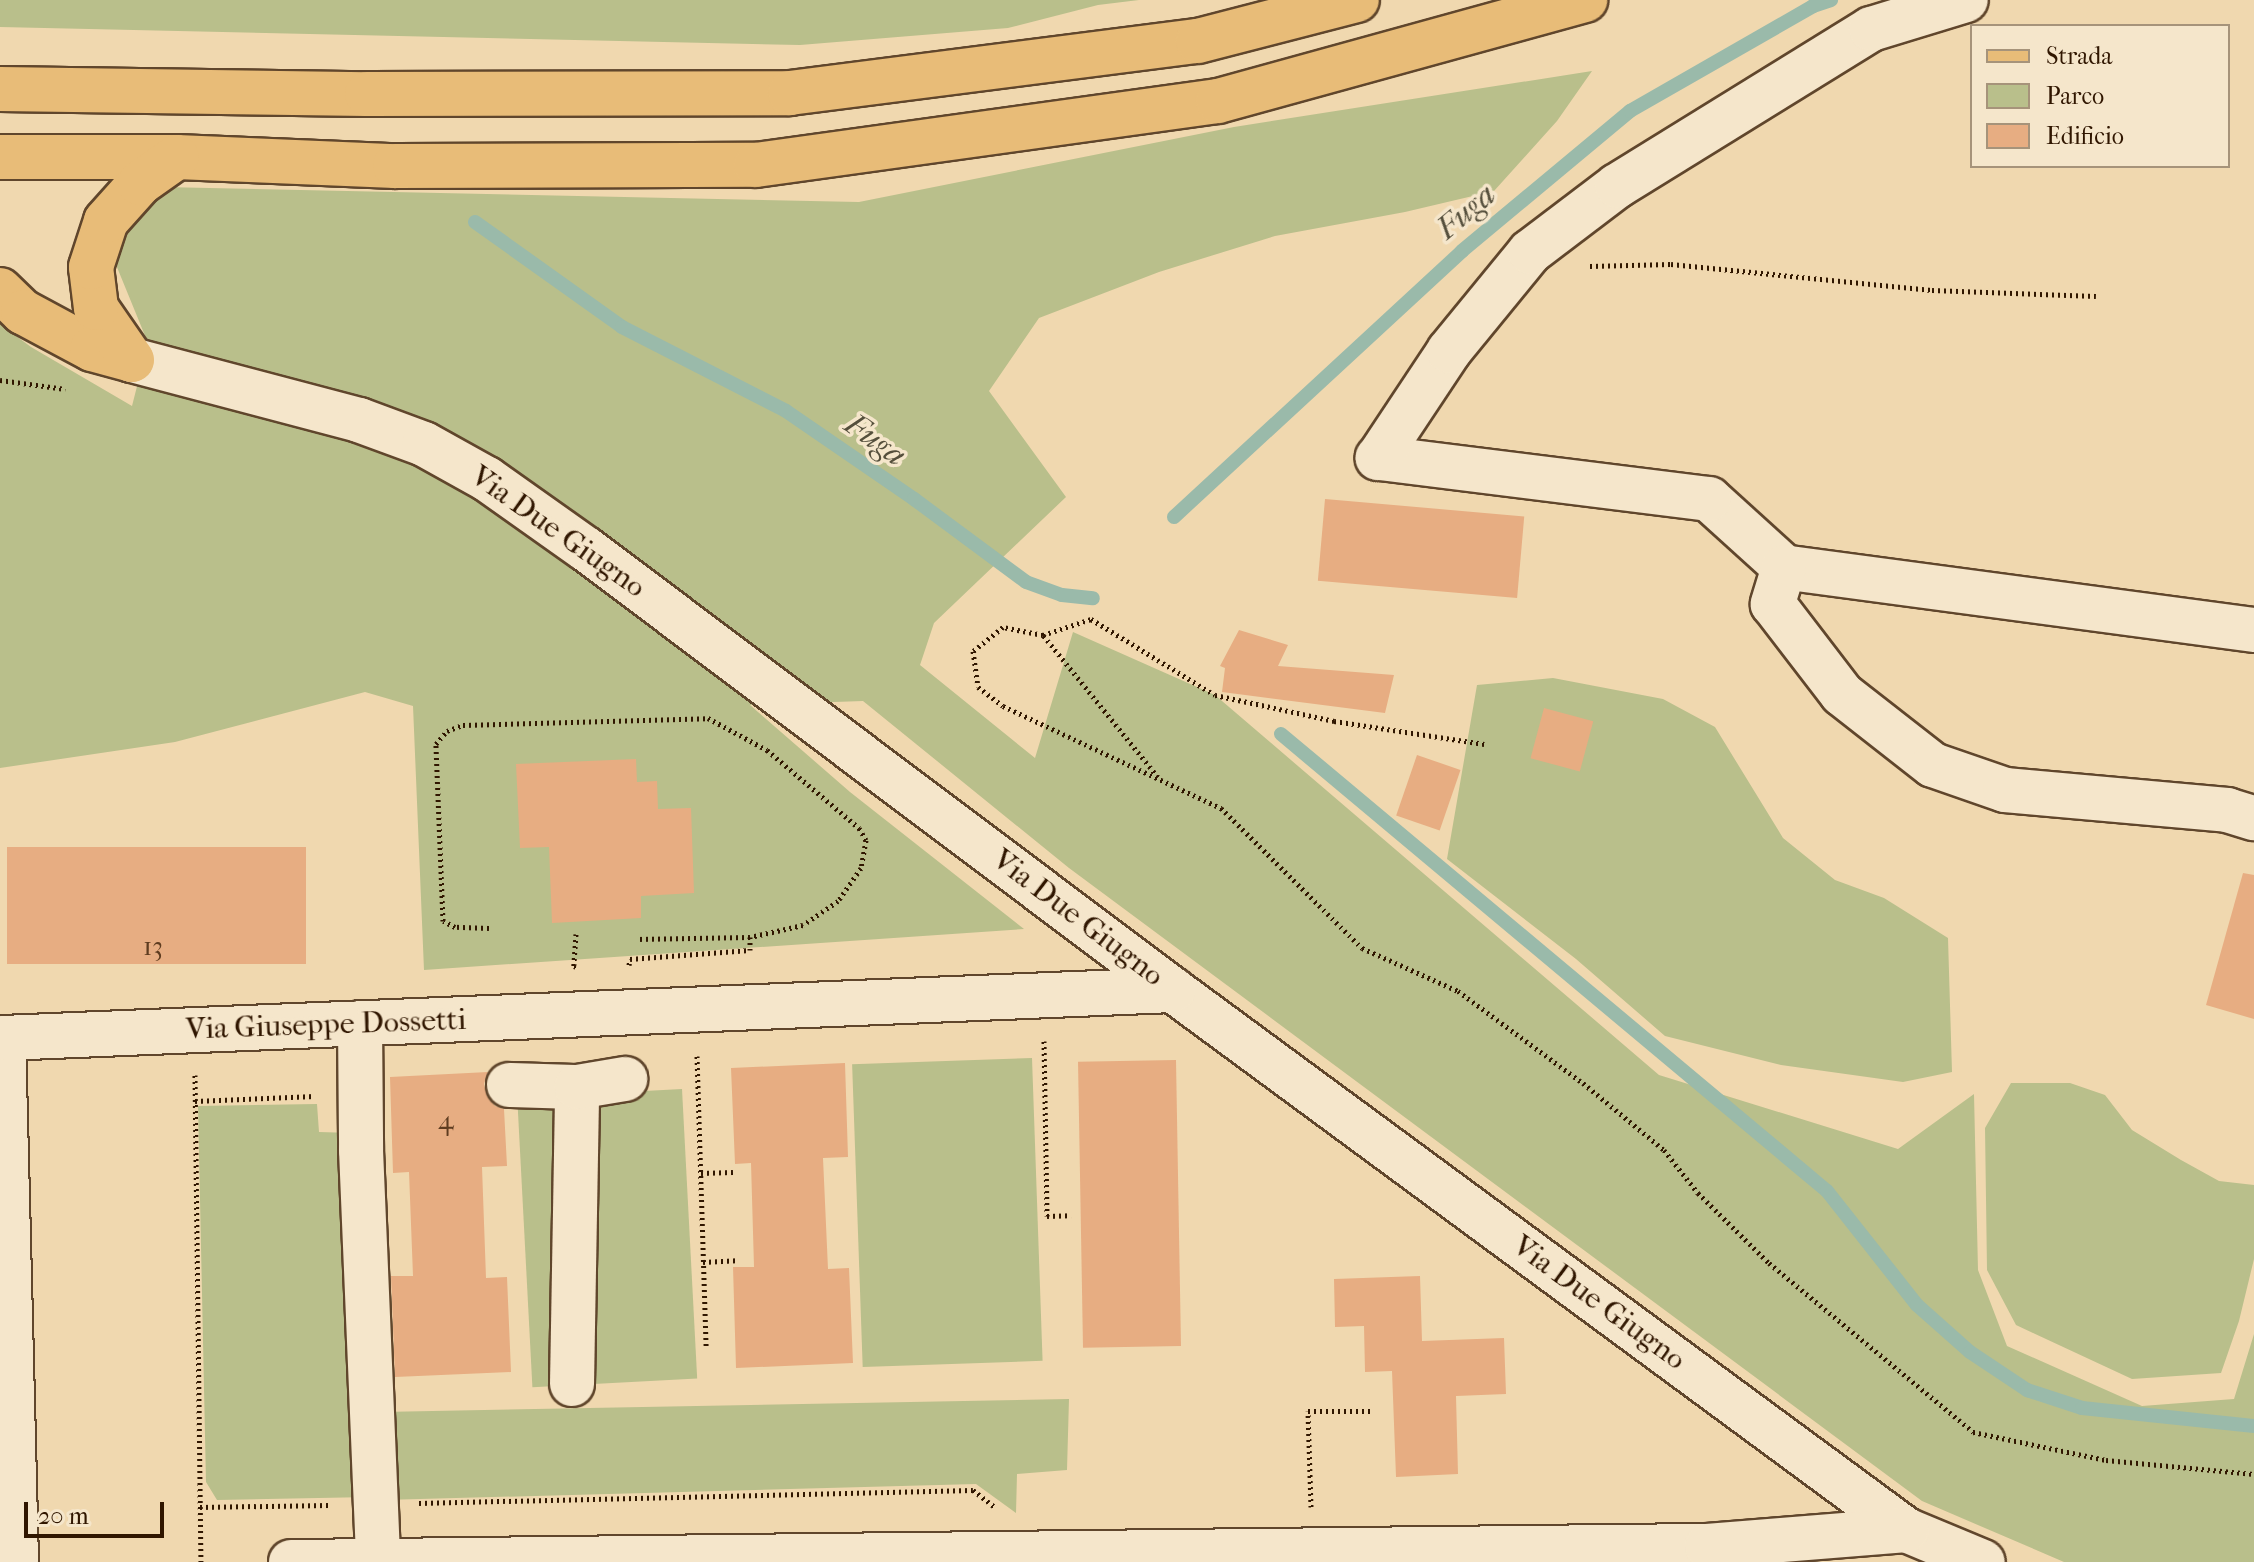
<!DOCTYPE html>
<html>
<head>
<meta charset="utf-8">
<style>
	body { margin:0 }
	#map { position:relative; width:2254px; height:1562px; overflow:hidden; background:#f0d8af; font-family:"IM FELL French Canon",serif }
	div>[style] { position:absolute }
	.green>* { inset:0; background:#b9bf8b; transform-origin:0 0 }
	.stream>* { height:14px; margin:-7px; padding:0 7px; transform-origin:7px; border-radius:7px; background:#9abaaa }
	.building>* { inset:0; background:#e7ad82; transform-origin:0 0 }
	.path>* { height:5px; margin-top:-2.5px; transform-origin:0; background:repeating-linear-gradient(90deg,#301600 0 2px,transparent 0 6px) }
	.roads { filter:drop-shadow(2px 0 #60462c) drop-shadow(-2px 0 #60462c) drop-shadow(0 2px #60462c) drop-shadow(0 -2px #60462c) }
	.minor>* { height:44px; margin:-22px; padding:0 22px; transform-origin:22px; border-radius:22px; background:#f5e6cb }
	.major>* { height:44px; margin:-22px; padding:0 22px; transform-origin:22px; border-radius:22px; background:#e8bc78 }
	span { translate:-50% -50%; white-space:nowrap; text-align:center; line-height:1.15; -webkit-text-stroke:7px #f5e6cb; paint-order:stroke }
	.number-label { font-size:26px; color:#5e3c20 }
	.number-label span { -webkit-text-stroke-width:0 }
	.street-label { font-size:30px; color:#301600 }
	.water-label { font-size:32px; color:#554f3c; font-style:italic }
	.legend { position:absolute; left:1970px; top:24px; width:260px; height:144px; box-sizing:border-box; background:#f5e6cb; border:2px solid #a6937a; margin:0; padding:10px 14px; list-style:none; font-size:24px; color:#301600 }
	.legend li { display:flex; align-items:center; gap:16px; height:40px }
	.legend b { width:40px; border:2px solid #a6937a }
	.scale { position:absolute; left:24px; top:1502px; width:140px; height:36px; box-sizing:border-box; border:4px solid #301600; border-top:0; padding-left:10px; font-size:24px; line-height:28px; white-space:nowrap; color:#301600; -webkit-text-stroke:6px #f5e6cb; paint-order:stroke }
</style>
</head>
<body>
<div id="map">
	<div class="green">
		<i style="clip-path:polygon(0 0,1139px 0,1098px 5px,1008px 28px,800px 45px,0 27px)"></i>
		<i style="clip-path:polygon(1592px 71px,1557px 121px,1494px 191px,1405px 212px,1275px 236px,1159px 272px,1039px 318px,989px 391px,1066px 497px,934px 623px,920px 665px,1035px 758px,1073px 632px,1215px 695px,1659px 1075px,1898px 1149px,1974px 1094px,1978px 1270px,2007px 1346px,2142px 1406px,2234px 1399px,2254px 1334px,2254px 1562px,2064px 1562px,1922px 1501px,1069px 868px,863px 701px,750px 705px,850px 792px,1024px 929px,424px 970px,413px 706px,365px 692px,175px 742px,0 768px,0 324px,31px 347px,132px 406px,148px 343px,112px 255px,126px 222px,163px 187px,859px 202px,1234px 127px)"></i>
		<i style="clip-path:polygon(1553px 678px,1663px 699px,1715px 727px,1783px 838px,1835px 880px,1884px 898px,1948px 938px,1952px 1072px,1903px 1082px,1781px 1065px,1665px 1036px,1576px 959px,1447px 859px,1477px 685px)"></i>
		<i style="left:1032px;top:1058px;width:303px;height:180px;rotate:88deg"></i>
		<i style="clip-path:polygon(2011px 1083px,2070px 1083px,2105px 1095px,2132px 1130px,2181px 1160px,2219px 1181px,2254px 1185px,2254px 1259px,2239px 1321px,2221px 1373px,2132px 1379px,2016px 1325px,1987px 1270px,1985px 1128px)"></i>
		<i style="left:682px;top:1089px;width:290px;height:165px;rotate:87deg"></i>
		<i style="clip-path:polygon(317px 1104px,319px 1132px,353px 1133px,370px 1497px,217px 1500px,206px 1482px,198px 1106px)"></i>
		<i style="clip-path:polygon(1069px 1399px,1067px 1470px,1017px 1474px,1016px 1513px,976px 1484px,384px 1500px,381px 1412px)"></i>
	</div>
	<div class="stream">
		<i style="left:475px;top:222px;width:181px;rotate:35.5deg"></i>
		<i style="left:622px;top:327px;width:184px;rotate:27.1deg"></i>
		<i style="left:786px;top:411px;width:155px;rotate:34.5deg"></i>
		<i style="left:914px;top:499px;width:139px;rotate:36.5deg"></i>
		<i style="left:1026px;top:582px;width:38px;rotate:20deg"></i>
		<i style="left:1062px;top:595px;width:31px;rotate:6deg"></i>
		<i style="left:1174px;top:517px;width:392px;rotate:-42.7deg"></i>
		<i style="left:1462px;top:251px;width:219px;rotate:-39.8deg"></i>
		<i style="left:1630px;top:111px;width:211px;rotate:-29.8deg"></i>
		<i style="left:1813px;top:6px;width:19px;rotate:-18deg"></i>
		<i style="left:1281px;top:734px;width:712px;rotate:39.93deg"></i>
		<i style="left:1827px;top:1191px;width:145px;rotate:51.7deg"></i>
		<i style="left:1917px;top:1305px;width:71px;rotate:41.6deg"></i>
		<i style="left:1970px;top:1352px;width:69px;rotate:33.7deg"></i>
		<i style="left:2027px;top:1390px;width:58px;rotate:18.1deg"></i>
		<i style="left:2082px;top:1408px;width:173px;rotate:6deg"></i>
	</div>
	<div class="building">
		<i style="left:1325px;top:499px;width:200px;height:82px;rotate:5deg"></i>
		<i style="clip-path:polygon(1239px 630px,1288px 645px,1278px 666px,1394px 675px,1385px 713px,1222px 692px,1225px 668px,1220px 666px)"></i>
		<i style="left:1544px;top:708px;width:51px;height:52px;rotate:15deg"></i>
		<i style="left:1417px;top:755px;width:46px;height:64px;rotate:19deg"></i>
		<i style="clip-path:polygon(636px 759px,637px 782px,657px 781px,658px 809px,691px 808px,694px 893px,641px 896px,641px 918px,552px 923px,549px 847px,520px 848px,516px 764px)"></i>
		<i style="left:7px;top:847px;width:299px;height:117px"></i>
		<i style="clip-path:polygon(2243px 873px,2254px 875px,2254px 1019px,2206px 1005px)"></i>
		<i style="left:1176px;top:1060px;width:286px;height:98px;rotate:89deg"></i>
		<i style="clip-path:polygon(845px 1063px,848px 1157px,823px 1158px,828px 1269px,849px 1268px,853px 1363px,736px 1368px,733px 1267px,754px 1267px,751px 1163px,735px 1164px,731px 1068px)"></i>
		<i style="clip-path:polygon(488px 1072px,484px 1084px,487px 1096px,495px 1106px,504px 1109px,507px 1166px,482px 1167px,486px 1278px,507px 1277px,511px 1372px,395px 1377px,391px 1276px,413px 1276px,409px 1172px,393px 1173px,390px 1077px)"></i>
		<i style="clip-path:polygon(1420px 1276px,1422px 1341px,1504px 1338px,1506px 1394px,1456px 1396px,1458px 1474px,1396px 1477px,1392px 1371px,1365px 1372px,1364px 1326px,1335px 1327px,1334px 1279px)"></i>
	</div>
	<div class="path">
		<i style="left:1590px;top:266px;width:81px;rotate:-1.4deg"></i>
		<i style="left:1671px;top:264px;width:262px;rotate:5.7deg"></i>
		<i style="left:1932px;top:290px;width:164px;rotate:2.1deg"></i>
		<i style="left:0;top:380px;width:66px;rotate:7.9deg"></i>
		<i style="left:1043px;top:635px;width:51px;rotate:-18.4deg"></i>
		<i style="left:1091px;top:619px;width:145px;rotate:31.5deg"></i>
		<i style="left:1215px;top:695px;width:122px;rotate:12.3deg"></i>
		<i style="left:1334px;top:721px;width:152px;rotate:8.7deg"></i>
		<i style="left:1158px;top:777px;width:183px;rotate:-129deg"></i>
		<i style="left:1043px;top:635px;width:41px;rotate:-168.7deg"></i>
		<i style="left:1003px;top:627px;width:38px;rotate:141deg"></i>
		<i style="left:973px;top:651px;width:36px;rotate:82deg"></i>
		<i style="left:978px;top:687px;width:31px;rotate:37deg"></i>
		<i style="left:1003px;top:706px;width:241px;rotate:25.1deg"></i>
		<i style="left:1221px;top:808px;width:199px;rotate:44.8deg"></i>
		<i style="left:1362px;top:948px;width:105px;rotate:24.1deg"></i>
		<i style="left:1458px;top:991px;width:155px;rotate:36.4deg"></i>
		<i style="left:1583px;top:1083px;width:105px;rotate:39.6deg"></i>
		<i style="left:1664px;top:1150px;width:55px;rotate:51.7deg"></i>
		<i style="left:1698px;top:1193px;width:100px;rotate:44.6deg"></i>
		<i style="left:1769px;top:1263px;width:265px;rotate:39.6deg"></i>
		<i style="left:1973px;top:1432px;width:136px;rotate:11.9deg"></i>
		<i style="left:2106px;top:1460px;width:149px;rotate:5.4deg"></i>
		<i style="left:489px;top:928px;width:34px;rotate:-178deg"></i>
		<i style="left:455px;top:927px;width:13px;rotate:-153deg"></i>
		<i style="left:443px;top:921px;width:177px;rotate:-92.3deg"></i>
		<i style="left:436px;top:744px;width:17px;rotate:-50deg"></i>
		<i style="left:447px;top:731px;width:17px;rotate:-21deg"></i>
		<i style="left:463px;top:725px;width:245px;rotate:-1.6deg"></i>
		<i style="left:708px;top:718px;width:67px;rotate:28.5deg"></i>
		<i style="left:767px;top:750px;width:121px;rotate:40.3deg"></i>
		<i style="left:859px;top:828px;width:14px;rotate:60deg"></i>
		<i style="left:866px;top:840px;width:28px;rotate:100deg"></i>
		<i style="left:861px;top:868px;width:40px;rotate:124.9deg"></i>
		<i style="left:838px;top:901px;width:42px;rotate:145.6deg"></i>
		<i style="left:803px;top:925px;width:54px;rotate:167.2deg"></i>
		<i style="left:576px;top:934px;width:32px;rotate:94deg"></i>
		<i style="left:574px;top:966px;width:3px;rotate:18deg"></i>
		<i style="left:629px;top:965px;width:6px;rotate:-81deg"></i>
		<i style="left:630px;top:959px;width:120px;rotate:-4.3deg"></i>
		<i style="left:750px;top:950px;width:13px;rotate:-90deg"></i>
		<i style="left:750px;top:937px;width:114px;rotate:179deg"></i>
		<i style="left:1044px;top:1041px;width:175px;rotate:89deg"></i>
		<i style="left:1047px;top:1216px;width:24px;rotate:-2deg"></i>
		<i style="left:697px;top:1056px;width:291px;rotate:88.2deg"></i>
		<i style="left:195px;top:1075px;width:487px;rotate:89.3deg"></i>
		<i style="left:195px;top:1101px;width:120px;rotate:-2.4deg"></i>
		<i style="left:701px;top:1173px;width:32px;rotate:-2deg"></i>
		<i style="left:703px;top:1262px;width:34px;rotate:-3deg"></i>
		<i style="left:419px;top:1503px;width:554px;rotate:-1.34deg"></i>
		<i style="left:973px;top:1490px;width:28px;rotate:38deg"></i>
		<i style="left:200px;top:1507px;width:129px;rotate:-0.9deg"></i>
		<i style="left:1311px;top:1507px;width:96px;rotate:-91.8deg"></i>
		<i style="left:1308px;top:1411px;width:63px"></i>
	</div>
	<div class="roads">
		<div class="minor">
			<i style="left:132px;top:360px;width:235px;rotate:14.8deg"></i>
			<i style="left:359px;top:420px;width:69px;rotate:20.3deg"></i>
			<i style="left:424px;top:444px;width:72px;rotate:29.1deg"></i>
			<i style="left:487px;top:479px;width:121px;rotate:35.3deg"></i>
			<i style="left:586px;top:549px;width:734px;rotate:36.92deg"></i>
			<i style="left:1173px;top:990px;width:910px;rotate:36.38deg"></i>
			<i style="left:1906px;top:1530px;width:83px;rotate:22.6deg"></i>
			<i style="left:1784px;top:567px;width:101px;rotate:-137.8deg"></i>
			<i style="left:1709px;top:499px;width:334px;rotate:-172.9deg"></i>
			<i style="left:1378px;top:458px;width:128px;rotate:-56.4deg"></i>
			<i style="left:1449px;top:351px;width:128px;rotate:-50.7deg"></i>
			<i style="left:1530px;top:252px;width:109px;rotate:-37.2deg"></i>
			<i style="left:1617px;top:186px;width:299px;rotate:-31.7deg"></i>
			<i style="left:1871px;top:29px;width:99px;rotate:-17deg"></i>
			<i style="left:2254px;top:630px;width:474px;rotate:-172.4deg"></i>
			<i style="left:1784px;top:567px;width:39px;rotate:107deg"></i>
			<i style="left:1773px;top:604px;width:113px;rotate:52.5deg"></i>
			<i style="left:1842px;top:694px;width:115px;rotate:38deg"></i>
			<i style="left:1933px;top:765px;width:76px;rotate:19.1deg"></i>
			<i style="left:2005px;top:790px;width:223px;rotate:5.1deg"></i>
			<i style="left:2227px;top:810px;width:28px;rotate:17deg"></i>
			<i style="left:360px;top:1023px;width:127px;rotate:89.5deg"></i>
			<i style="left:361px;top:1150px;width:411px;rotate:87.6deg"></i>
			<i style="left:509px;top:1085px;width:68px;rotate:1.7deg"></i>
			<i style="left:572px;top:1384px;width:297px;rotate:-89deg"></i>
			<i style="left:577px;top:1087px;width:49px;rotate:-9.5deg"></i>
			<i style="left:16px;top:1562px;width:524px;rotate:-91.42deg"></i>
			<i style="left:3px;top:1038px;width:1171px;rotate:-2.35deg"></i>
			<i style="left:291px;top:1562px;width:1416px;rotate:-0.65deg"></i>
			<i style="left:1707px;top:1546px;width:200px;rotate:-4.6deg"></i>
		</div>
		<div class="major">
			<i style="left:0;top:89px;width:367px;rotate:0.8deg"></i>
			<i style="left:367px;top:94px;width:423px;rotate:-0.1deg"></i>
			<i style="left:790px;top:93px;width:411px;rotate:-7.3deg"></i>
			<i style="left:1198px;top:41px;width:164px;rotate:-14.5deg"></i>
			<i style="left:0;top:157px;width:177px"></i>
			<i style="left:177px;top:157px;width:218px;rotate:2.4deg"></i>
			<i style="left:395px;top:166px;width:361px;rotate:-0.2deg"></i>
			<i style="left:756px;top:165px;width:466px;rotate:-7.9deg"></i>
			<i style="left:1218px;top:101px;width:381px;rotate:-15.4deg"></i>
			<i style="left:0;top:290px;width:32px;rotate:44deg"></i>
			<i style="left:23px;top:312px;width:78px;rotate:28.2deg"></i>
			<i style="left:92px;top:349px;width:41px;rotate:15.4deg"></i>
			<i style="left:132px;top:360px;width:63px;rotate:-124.7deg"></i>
			<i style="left:96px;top:308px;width:41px;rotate:-97deg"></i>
			<i style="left:91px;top:267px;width:48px;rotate:-71.9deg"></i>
			<i style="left:106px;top:221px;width:51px;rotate:-48.2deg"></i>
			<i style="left:140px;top:183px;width:45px;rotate:-35.1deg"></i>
		</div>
	</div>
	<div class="number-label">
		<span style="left:153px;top:947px">13</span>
		<span style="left:446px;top:1121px">4</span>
	</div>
	<div class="street-label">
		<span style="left:558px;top:532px;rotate:35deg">Via Due Giugno</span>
		<span style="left:1078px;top:918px;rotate:37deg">Via Due Giugno</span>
		<span style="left:326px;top:1025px;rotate:-2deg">Via Giuseppe Dossetti</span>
		<span style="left:1599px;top:1303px;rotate:36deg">Via Due Giugno</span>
	</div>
	<div class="water-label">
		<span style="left:1466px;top:212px;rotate:-40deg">Fuga</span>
		<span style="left:875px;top:440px;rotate:36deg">Fuga</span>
	</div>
	<ul class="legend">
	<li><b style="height:10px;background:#e8bc78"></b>Strada</li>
	<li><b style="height:22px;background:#b9bf8b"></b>Parco</li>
	<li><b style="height:22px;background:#e7ad82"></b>Edificio</li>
	</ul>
	<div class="scale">20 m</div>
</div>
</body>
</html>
